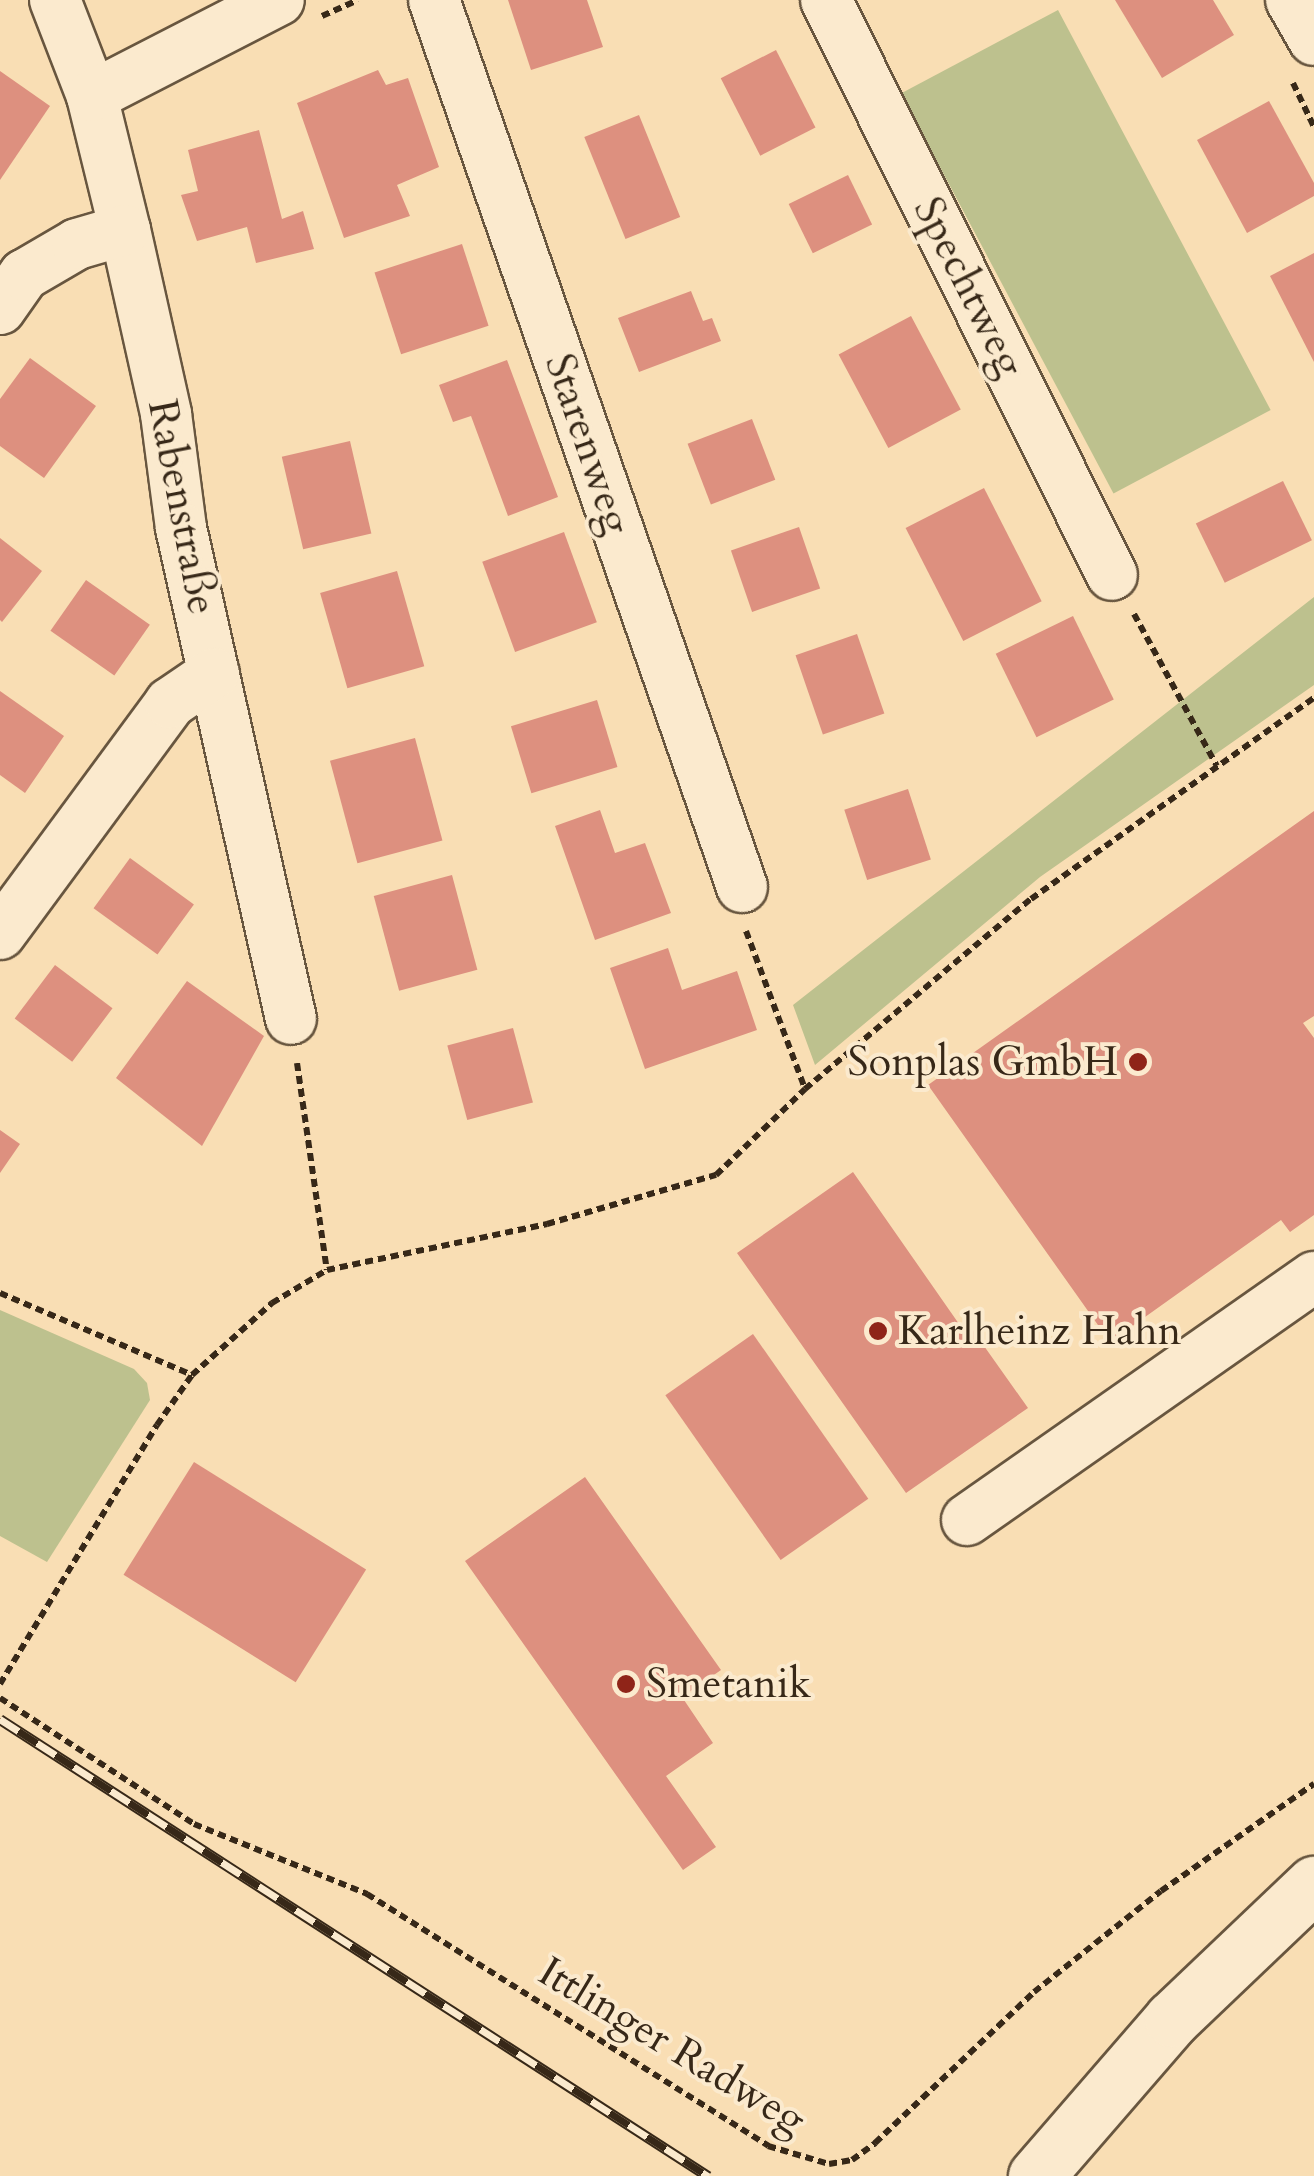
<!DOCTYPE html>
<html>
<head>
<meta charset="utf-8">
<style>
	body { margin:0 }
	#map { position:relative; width:1314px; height:2176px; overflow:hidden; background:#f9deb4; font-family:Cardo,serif }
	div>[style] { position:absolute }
	.green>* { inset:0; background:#bdc18e; transform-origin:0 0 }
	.building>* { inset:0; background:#dd907f; transform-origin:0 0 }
	.path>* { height:6px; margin-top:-3px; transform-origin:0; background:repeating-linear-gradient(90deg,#372818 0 8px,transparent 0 13px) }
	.roads { filter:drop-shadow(2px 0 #68563f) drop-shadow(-2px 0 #68563f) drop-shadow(0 2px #68563f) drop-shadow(0 -2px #68563f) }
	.minor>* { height:50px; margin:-25px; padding:0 25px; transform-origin:25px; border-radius:25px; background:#fbeace }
	.tertiary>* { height:55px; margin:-27.5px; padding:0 27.5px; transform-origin:27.5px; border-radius:27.5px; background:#fbeace }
	.rail>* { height:11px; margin-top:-5.5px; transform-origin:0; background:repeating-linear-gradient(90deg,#fbeace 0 22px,#372818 0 44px); box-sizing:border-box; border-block:2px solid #372818 }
	.dots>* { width:28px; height:28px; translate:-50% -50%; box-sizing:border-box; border:5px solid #fbeace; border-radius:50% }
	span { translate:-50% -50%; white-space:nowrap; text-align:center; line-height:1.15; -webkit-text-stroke:8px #fbeace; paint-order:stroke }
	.street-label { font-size:42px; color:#372818 }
	.poi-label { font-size:42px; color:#372818 }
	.right { translate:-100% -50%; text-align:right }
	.left { translate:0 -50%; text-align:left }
</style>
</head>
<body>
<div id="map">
	<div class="green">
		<i style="left:1058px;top:10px;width:453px;height:178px;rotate:62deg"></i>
		<i style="clip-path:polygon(1314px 597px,1314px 685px,1040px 877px,815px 1065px,793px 1005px)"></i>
		<i style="clip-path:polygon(0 1310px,134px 1369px,147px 1383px,150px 1400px,47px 1562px,0 1536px)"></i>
	</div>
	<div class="building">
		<i style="clip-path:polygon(508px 0,587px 0,603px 47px,531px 70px)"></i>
		<i style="clip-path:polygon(1115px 0,1213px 0,1234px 35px,1162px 78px)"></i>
		<i style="left:776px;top:50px;width:87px;height:62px;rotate:63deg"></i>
		<i style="clip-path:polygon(378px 70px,386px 85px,408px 78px,439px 167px,397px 185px,410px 216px,344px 238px,297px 103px)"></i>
		<i style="clip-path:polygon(0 71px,50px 106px,0 180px)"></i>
		<i style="clip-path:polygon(1269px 101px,1314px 183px,1314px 196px,1247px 233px,1197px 140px)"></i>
		<i style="left:639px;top:115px;width:110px;height:59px;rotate:68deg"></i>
		<i style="clip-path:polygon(259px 130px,282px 219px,303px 211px,314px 249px,256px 263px,247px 227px,197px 241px,181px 195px,198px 191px,188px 150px)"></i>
		<i style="left:848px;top:175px;width:55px;height:66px;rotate:64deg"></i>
		<i style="left:462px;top:244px;width:86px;height:92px;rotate:72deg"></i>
		<i style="clip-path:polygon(1314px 253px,1314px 362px,1270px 276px)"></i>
		<i style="clip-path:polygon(691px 291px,703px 321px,712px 318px,721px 341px,639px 372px,618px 318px)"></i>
		<i style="left:911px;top:316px;width:106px;height:82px;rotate:62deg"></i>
		<i style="clip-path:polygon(30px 358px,96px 406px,44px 478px,0 446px,0 399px)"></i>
		<i style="clip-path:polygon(507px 360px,558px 497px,508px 516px,471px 416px,453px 422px,439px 385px)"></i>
		<i style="left:752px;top:419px;width:65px;height:69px;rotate:69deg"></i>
		<i style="left:350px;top:441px;width:95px;height:70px;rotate:77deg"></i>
		<i style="left:1283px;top:481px;width:66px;height:97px;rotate:64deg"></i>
		<i style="left:984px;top:488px;width:127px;height:88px;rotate:63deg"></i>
		<i style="left:799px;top:527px;width:65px;height:72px;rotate:71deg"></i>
		<i style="left:564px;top:532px;width:96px;height:87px;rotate:70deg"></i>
		<i style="clip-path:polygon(0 538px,42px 571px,2px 622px,0 620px)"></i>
		<i style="left:397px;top:571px;width:99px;height:80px;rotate:74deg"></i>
		<i style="left:86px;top:580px;width:78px;height:62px;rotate:35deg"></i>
		<i style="left:1073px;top:616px;width:93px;height:86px;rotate:64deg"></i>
		<i style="left:857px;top:634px;width:84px;height:65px;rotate:71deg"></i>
		<i style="clip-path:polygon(0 691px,64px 736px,25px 793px,0 775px)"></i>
		<i style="left:597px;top:700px;width:70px;height:90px;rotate:73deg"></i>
		<i style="left:415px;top:738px;width:106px;height:88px;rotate:75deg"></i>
		<i style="left:908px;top:789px;width:74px;height:67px;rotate:72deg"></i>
		<i style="clip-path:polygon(600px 810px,615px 853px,645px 843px,671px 913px,595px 940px,555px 826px)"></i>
		<i style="clip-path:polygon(1314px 811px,1314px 1016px,1303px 1023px,1314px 1038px,1314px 1215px,1290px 1232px,1281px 1220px,1110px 1342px,928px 1085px)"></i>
		<i style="left:130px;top:858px;width:79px;height:62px;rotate:36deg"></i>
		<i style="left:452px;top:875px;width:98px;height:81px;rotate:75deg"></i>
		<i style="clip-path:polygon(668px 948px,682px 990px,737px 971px,757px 1030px,645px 1069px,610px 968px)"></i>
		<i style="left:55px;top:965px;width:72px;height:67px;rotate:37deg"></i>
		<i style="clip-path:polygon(187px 981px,264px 1036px,202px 1146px,116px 1078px)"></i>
		<i style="left:513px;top:1028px;width:77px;height:68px;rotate:75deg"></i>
		<i style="clip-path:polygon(0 1130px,20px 1144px,0 1173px)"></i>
		<i style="clip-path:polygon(853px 1172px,966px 1334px,972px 1329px,1028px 1408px,906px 1493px,737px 1253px)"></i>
		<i style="left:753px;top:1334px;width:201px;height:107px;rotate:55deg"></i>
		<i style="left:194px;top:1462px;width:203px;height:133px;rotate:32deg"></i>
		<i style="clip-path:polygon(585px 1477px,721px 1670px,682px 1697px,713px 1743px,666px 1776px,716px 1847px,683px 1870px,465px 1561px)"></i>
	</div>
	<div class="path">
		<i style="left:322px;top:16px;width:39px;rotate:-24deg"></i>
		<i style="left:1293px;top:83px;width:49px;rotate:64.5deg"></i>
		<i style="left:1134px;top:614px;width:173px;rotate:61.4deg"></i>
		<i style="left:746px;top:931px;width:169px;rotate:69.5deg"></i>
		<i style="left:297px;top:1063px;width:209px;rotate:81.8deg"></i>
		<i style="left:0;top:1293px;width:209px;rotate:23.1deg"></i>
		<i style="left:0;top:1684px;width:303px;rotate:-58.8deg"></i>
		<i style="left:157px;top:1425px;width:61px;rotate:-55deg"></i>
		<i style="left:192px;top:1375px;width:108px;rotate:-42deg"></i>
		<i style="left:272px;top:1303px;width:64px;rotate:-31deg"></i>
		<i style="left:327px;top:1270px;width:225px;rotate:-11.8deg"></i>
		<i style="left:547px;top:1224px;width:176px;rotate:-16.2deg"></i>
		<i style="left:716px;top:1175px;width:124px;rotate:-44deg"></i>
		<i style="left:805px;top:1089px;width:295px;rotate:-40.1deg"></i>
		<i style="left:1031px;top:899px;width:347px;rotate:-35.4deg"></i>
		<i style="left:0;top:1698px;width:231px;rotate:33deg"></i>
		<i style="left:194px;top:1824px;width:187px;rotate:22deg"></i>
		<i style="left:367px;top:1894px;width:474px;rotate:32.1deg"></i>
		<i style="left:768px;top:2146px;width:64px;rotate:16.4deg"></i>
		<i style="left:829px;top:2164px;width:23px;rotate:-10deg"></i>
		<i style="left:852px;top:2160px;width:29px;rotate:-36deg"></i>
		<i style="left:875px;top:2143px;width:219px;rotate:-43.5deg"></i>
		<i style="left:1034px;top:1992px;width:162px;rotate:-38.5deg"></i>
		<i style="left:1161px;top:1891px;width:187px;rotate:-35deg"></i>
	</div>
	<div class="roads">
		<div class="minor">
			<i style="left:55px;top:0;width:103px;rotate:68.9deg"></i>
			<i style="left:92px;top:96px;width:138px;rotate:76.2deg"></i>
			<i style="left:125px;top:230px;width:189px;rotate:77.4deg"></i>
			<i style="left:166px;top:414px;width:115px;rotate:82.5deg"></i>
			<i style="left:181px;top:528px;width:503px;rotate:77.37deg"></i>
			<i style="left:434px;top:0;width:939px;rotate:70.85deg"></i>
			<i style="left:826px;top:0;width:642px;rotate:63.55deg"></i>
			<i style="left:1291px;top:0;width:46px;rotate:60.1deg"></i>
			<i style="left:92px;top:96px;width:210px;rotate:-27.2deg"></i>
			<i style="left:0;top:309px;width:42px;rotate:-54.8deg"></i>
			<i style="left:24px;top:275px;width:61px;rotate:-30.3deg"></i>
			<i style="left:77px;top:244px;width:50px;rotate:-16.3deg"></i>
			<i style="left:0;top:934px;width:287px;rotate:-53.6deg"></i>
			<i style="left:170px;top:703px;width:53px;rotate:-34.3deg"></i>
			<i style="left:967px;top:1520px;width:424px;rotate:-35deg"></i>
		</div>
		<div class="tertiary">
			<i style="left:1036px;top:2176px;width:208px;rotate:-49.1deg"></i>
			<i style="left:1172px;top:2019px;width:196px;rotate:-43.6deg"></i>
		</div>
	</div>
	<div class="rail">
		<i style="left:0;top:1719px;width:843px;rotate:32.84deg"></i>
	</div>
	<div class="dots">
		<i style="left:1138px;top:1062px;background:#8f2418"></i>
		<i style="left:878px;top:1331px;background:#8f2418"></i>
		<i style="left:626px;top:1684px;background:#8f2418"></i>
	</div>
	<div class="street-label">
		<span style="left:969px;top:287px;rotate:63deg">Spechtweg</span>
		<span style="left:588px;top:444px;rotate:71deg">Starenweg</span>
		<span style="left:182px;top:507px;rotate:79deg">Rabenstraße</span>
		<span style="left:672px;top:2046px;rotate:31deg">Ittlinger Radweg</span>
	</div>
	<div class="poi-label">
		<span class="right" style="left:1118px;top:1062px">Sonplas GmbH</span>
		<span class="left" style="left:898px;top:1331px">Karlheinz Hahn</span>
		<span class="left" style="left:646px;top:1684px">Smetanik</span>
	</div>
</div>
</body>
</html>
